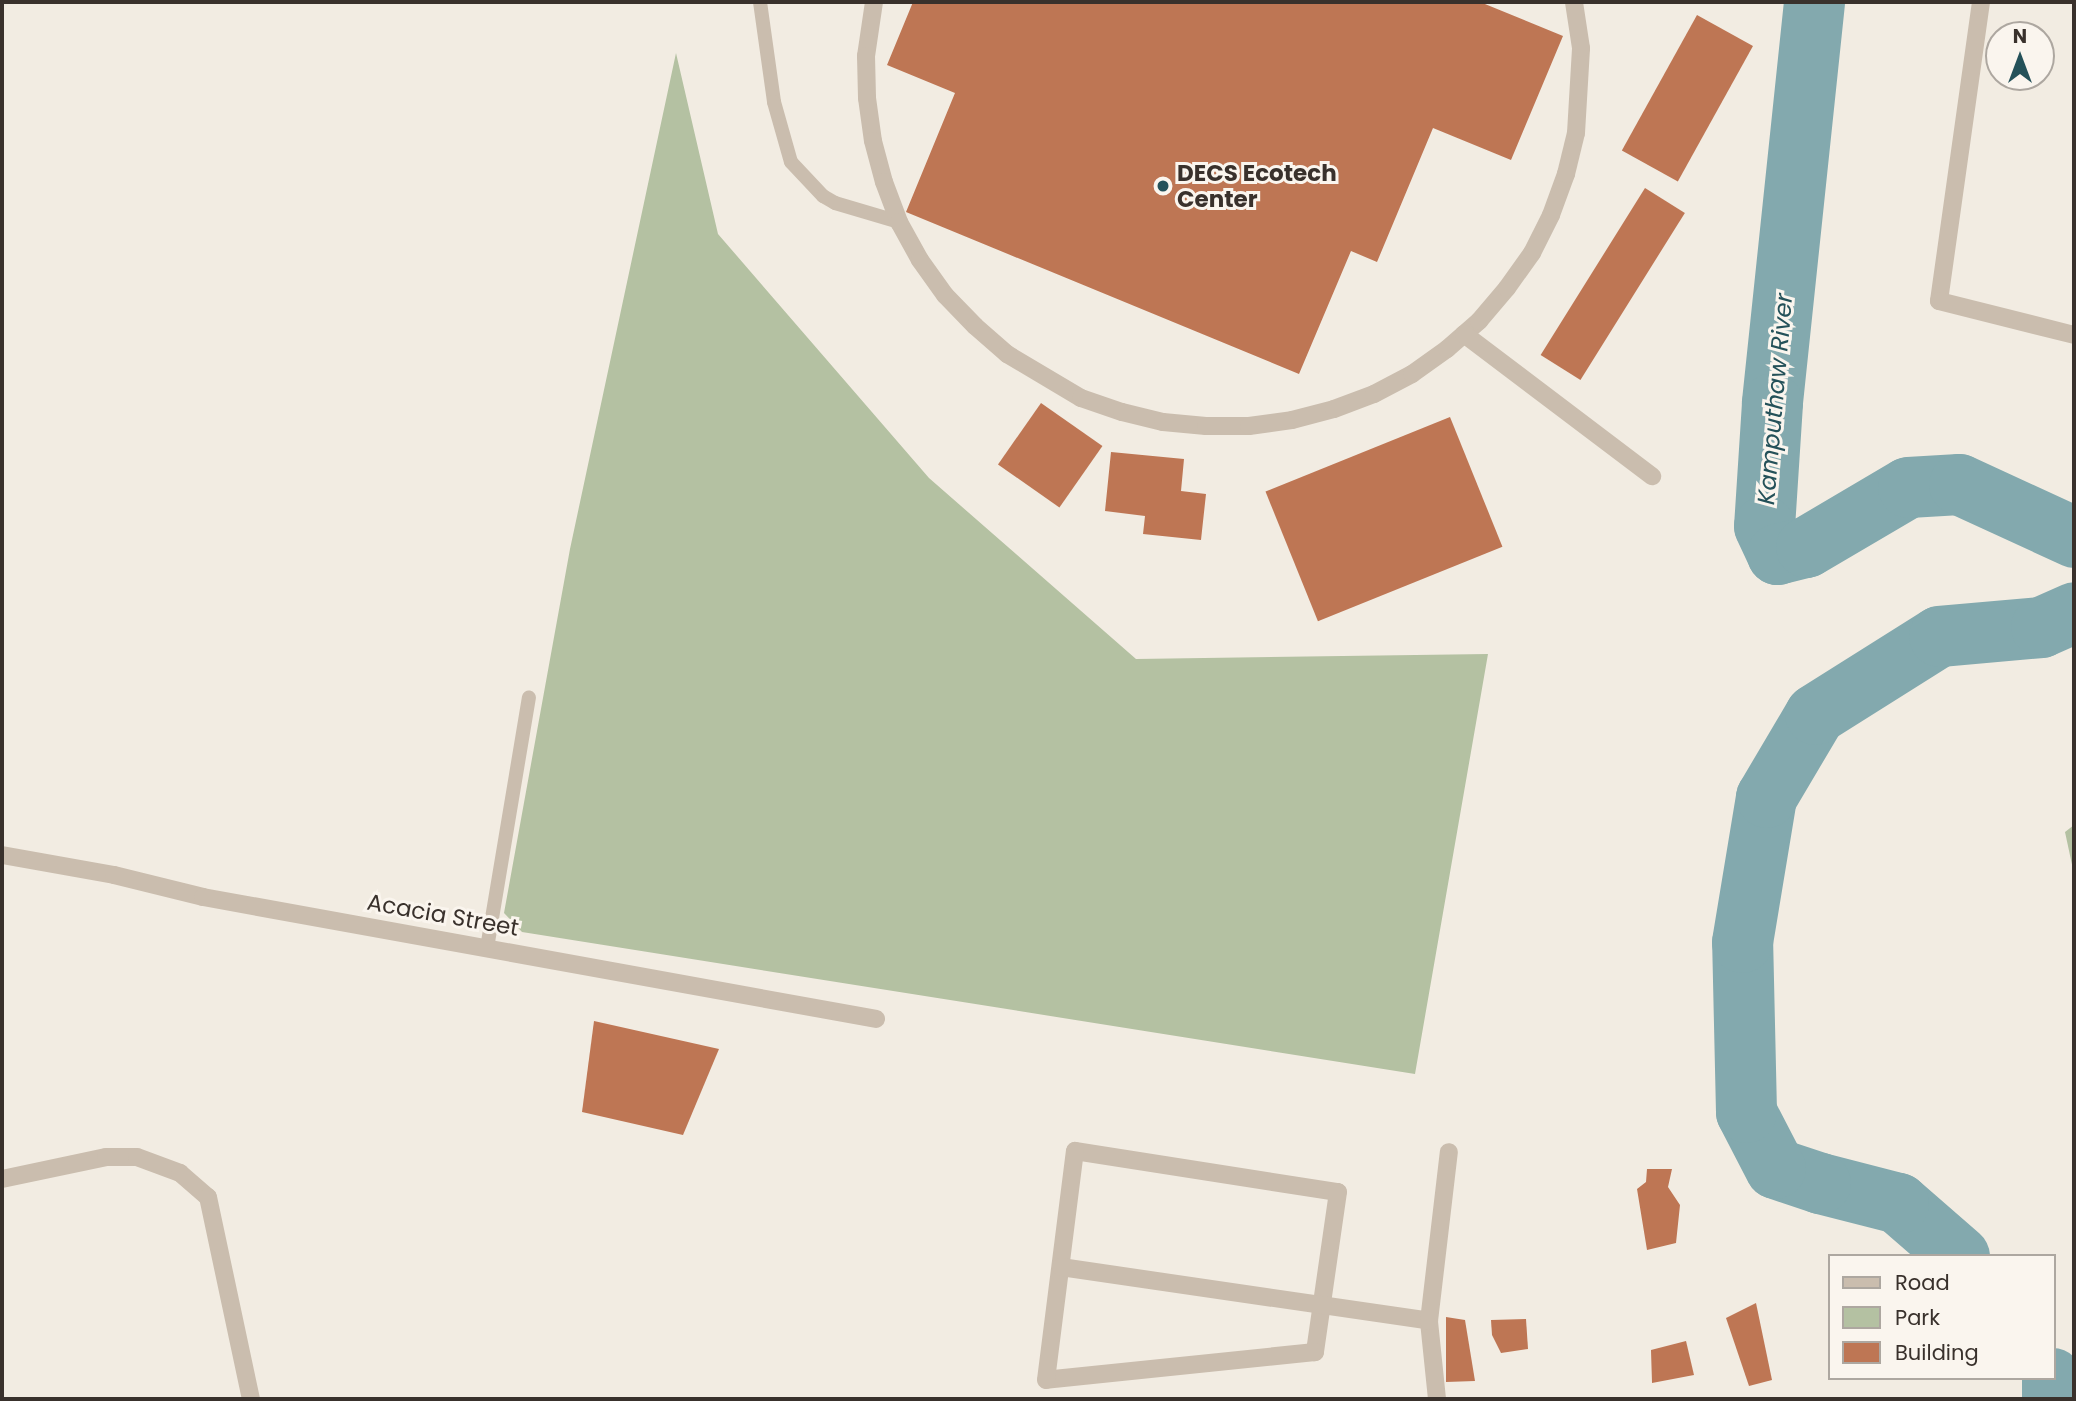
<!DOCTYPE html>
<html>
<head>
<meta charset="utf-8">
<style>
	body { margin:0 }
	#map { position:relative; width:2076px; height:1401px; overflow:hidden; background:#f2ece2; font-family:Poppins,sans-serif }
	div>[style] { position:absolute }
	.green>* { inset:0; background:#b4c1a2 }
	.river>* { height:61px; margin:-30.5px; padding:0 30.5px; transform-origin:30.5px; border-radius:30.5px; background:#83a9ae }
	.building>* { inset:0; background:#be7654; transform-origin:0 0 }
	.lane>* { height:14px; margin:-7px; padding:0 7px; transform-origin:7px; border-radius:7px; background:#cabdae }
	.street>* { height:18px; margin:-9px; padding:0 9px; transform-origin:9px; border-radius:9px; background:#cabdae }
	.dots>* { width:19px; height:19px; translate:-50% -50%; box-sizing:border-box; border:4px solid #faf5ee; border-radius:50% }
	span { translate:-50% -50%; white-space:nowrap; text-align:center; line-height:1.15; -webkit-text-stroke:6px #faf5ee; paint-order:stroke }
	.poi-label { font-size:23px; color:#39312c; font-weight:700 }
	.left { translate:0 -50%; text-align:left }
	.street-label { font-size:23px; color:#39312c }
	.water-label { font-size:24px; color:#245159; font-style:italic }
	.frame { position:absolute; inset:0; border:4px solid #39312c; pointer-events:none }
	.legend { position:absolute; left:1828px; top:1254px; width:228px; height:126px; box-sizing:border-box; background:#faf5ee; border:2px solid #ada7a0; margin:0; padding:9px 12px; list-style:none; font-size:21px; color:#39312c }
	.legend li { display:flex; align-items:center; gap:14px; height:35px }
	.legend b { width:35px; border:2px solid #ada7a0 }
	.north { position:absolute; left:1985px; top:21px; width:70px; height:70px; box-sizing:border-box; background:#faf5ee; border:2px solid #ada7a0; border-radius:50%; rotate:0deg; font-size:19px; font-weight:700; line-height:28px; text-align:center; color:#39312c }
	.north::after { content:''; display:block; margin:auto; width:24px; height:32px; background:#245159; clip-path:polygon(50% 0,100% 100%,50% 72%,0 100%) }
</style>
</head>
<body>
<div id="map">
	<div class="green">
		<i style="clip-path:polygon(676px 53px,718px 234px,929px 478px,1136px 659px,1488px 654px,1415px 1074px,522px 932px,504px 913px,570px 549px)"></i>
		<i style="clip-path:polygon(2074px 825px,2074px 874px,2065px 832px)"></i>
	</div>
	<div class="river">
		<i style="left:1814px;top:2px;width:403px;rotate:96deg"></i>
		<i style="left:1772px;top:403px;width:123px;rotate:93.7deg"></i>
		<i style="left:1764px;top:526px;width:31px;rotate:65deg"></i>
		<i style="left:1777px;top:554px;width:30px;rotate:-14deg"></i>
		<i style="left:1806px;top:547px;width:118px;rotate:-30.5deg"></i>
		<i style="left:1908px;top:487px;width:51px;rotate:-3.4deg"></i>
		<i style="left:1959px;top:484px;width:127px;rotate:24.7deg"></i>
		<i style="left:1959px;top:1256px;width:81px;rotate:-139deg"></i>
		<i style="left:1898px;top:1203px;width:81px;rotate:-165.6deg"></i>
		<i style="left:1820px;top:1183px;width:47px;rotate:-161.6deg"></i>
		<i style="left:1775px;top:1168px;width:63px;rotate:-117.4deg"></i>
		<i style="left:1746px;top:1112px;width:170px;rotate:-91.3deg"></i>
		<i style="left:1742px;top:942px;width:147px;rotate:-80.6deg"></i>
		<i style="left:1766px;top:797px;width:96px;rotate:-59.4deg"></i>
		<i style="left:1815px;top:714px;width:146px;rotate:-32.2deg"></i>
		<i style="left:1939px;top:636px;width:102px;rotate:-5deg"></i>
		<i style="left:2041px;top:627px;width:36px;rotate:-24deg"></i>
		<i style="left:2052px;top:1378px;width:21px;rotate:90deg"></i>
	</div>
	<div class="building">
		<i style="clip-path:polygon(913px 2px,1480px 2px,1563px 36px,1511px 160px,1433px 128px,1377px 262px,1351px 251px,1299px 374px,906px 212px,955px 93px,887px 65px)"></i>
		<i style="left:1697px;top:15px;width:64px;height:155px;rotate:29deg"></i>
		<i style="left:1645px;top:188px;width:47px;height:197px;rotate:32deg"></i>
		<i style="left:1041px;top:403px;width:75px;height:75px;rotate:35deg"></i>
		<i style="left:1450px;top:417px;width:140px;height:199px;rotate:68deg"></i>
		<i style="clip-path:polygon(1111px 452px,1184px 459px,1181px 491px,1206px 494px,1201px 540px,1143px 534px,1145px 516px,1105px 511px)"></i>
		<i style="clip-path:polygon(594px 1021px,719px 1049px,683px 1135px,582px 1112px)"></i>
		<i style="clip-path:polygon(1647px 1169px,1672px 1169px,1668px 1187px,1680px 1205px,1676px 1243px,1647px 1250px,1637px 1189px,1646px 1182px)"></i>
		<i style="clip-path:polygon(1756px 1303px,1772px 1380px,1749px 1386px,1726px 1318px)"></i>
		<i style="clip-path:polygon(1446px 1317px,1465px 1320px,1475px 1381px,1446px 1382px)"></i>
		<i style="clip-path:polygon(1526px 1319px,1528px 1349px,1501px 1353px,1492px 1335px,1491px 1320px)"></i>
		<i style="clip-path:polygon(1686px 1341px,1694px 1375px,1652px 1383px,1651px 1350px)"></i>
	</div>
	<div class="lane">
		<i style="left:760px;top:2px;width:101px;rotate:82deg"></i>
		<i style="left:774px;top:102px;width:62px;rotate:74.2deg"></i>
		<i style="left:791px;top:162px;width:47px;rotate:46.7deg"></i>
		<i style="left:823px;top:196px;width:14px;rotate:30deg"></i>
		<i style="left:835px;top:203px;width:67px;rotate:16.5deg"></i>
		<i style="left:487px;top:948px;width:254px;rotate:-80.5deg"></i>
	</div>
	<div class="street">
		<i style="left:874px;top:2px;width:55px;rotate:98.4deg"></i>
		<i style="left:866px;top:56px;width:42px;rotate:88.6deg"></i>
		<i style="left:867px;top:98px;width:43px;rotate:82.1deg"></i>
		<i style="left:873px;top:141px;width:42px;rotate:75deg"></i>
		<i style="left:884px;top:182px;width:43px;rotate:69.4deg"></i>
		<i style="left:899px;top:222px;width:43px;rotate:61.1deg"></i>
		<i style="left:920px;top:260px;width:43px;rotate:54.5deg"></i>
		<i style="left:945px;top:295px;width:43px;rotate:45.9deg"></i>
		<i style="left:975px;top:326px;width:43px;rotate:41.2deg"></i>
		<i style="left:1007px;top:354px;width:86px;rotate:30.7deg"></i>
		<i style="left:1081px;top:398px;width:43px;rotate:18.9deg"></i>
		<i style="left:1122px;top:412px;width:42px;rotate:13.7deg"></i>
		<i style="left:1163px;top:422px;width:43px;rotate:5.3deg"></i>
		<i style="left:1206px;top:426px;width:43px"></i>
		<i style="left:1249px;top:426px;width:43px;rotate:-7.9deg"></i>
		<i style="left:1292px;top:420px;width:43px;rotate:-14.7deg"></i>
		<i style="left:1334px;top:409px;width:43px;rotate:-20.6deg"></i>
		<i style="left:1374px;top:394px;width:43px;rotate:-27.8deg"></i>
		<i style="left:1412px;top:374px;width:43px;rotate:-35.5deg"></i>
		<i style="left:1447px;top:349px;width:43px;rotate:-41.2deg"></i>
		<i style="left:1479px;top:321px;width:43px;rotate:-49.7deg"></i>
		<i style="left:1507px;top:288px;width:43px;rotate:-54.5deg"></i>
		<i style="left:1532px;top:253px;width:42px;rotate:-63.4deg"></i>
		<i style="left:1551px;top:215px;width:44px;rotate:-69.9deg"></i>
		<i style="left:1566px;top:174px;width:42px;rotate:-76.3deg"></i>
		<i style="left:1576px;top:133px;width:85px;rotate:-86.6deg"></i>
		<i style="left:1581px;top:48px;width:47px;rotate:-98.7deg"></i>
		<i style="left:1981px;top:2px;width:302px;rotate:98deg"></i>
		<i style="left:1939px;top:301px;width:139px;rotate:14.1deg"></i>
		<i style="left:1464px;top:334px;width:236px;rotate:37.1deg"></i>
		<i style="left:2px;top:855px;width:114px;rotate:10.1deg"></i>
		<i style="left:114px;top:875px;width:92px;rotate:13.9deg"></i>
		<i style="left:203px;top:897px;width:684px;rotate:10.27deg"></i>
		<i style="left:1075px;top:1151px;width:266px;rotate:8.9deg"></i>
		<i style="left:1338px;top:1192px;width:162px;rotate:98.2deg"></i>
		<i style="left:1315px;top:1352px;width:270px;rotate:174.1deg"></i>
		<i style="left:1046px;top:1380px;width:231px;rotate:-82.8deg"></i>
		<i style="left:2px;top:1179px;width:106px;rotate:-11.9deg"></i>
		<i style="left:106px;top:1157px;width:31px"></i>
		<i style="left:137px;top:1157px;width:46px;rotate:20.4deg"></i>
		<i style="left:180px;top:1173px;width:37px;rotate:41deg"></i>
		<i style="left:208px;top:1197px;width:207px;rotate:78deg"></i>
		<i style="left:1061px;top:1267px;width:372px;rotate:8.3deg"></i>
		<i style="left:1437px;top:1399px;width:78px;rotate:-95.9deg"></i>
		<i style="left:1429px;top:1321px;width:170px;rotate:-83.3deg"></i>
	</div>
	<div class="dots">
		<i style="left:1163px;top:186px;background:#245159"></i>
	</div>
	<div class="poi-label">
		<span class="left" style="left:1177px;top:186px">DECS Ecotech<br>Center</span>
	</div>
	<div class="street-label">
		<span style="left:443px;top:915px;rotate:10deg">Acacia Street</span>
	</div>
	<div class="water-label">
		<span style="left:1775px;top:399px;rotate:-85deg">Kamputhaw River</span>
	</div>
	<div class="frame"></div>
	<ul class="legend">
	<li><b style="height:9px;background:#cabdae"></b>Road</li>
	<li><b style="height:19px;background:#b4c1a2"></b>Park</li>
	<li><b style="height:19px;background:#be7654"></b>Building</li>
	</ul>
	<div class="north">N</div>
</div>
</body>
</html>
